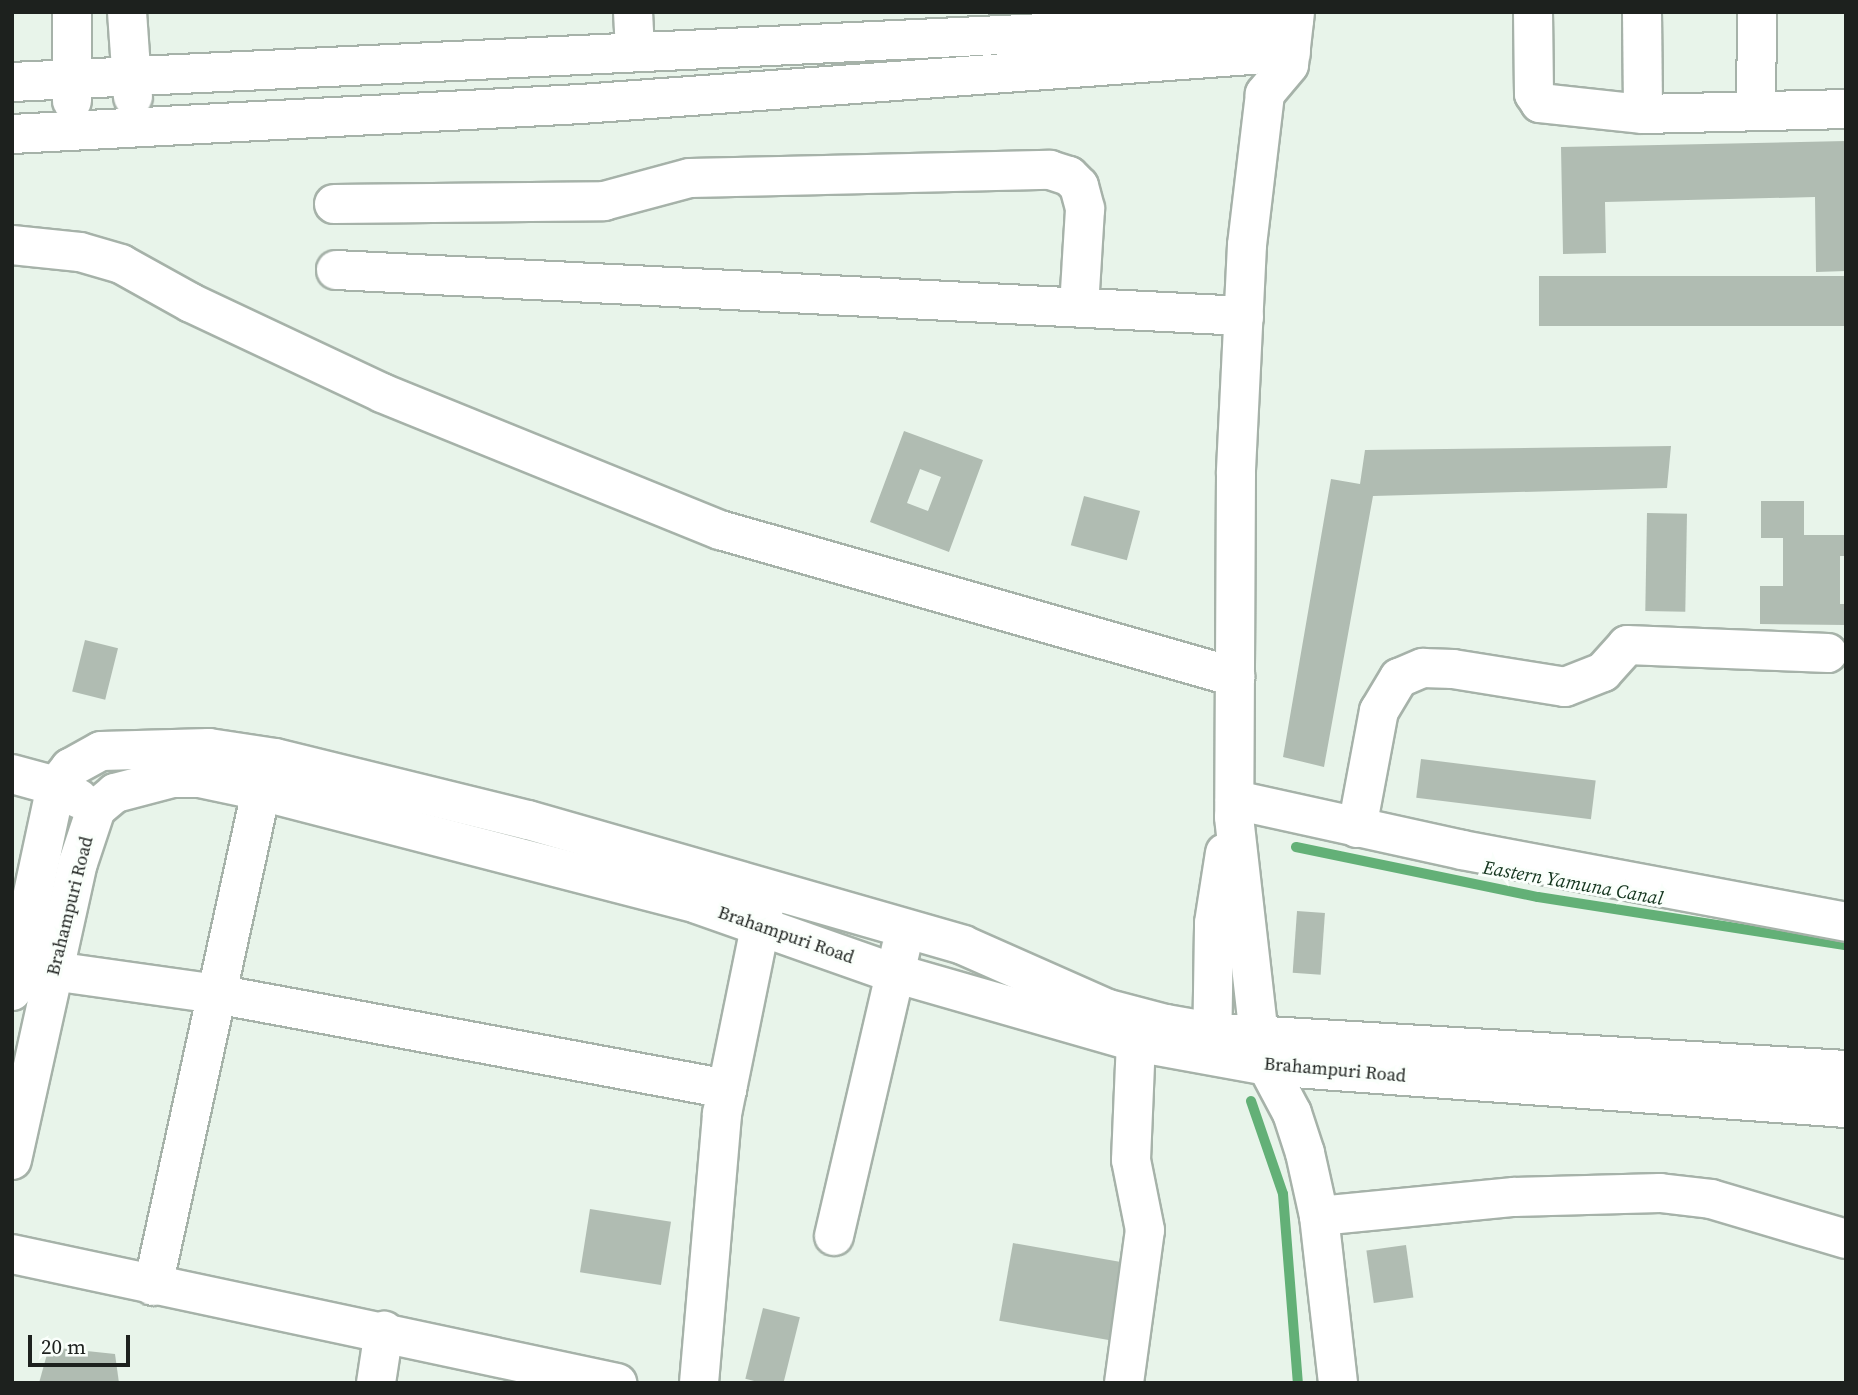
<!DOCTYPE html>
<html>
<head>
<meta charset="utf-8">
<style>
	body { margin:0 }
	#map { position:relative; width:1858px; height:1395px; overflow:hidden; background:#e8f4ea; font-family:"Source Serif 4",serif }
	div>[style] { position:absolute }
	.stream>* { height:10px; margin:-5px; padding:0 5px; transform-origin:5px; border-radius:5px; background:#63b077 }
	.building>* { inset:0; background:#b0bcb2; transform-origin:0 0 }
	.roads { filter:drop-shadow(2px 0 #a6b2a9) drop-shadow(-2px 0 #a6b2a9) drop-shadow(0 2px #a6b2a9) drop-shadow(0 -2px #a6b2a9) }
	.minor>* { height:38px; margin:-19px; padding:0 19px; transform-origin:19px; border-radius:19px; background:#fff }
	span { translate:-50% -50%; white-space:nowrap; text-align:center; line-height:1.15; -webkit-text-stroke:6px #fafffb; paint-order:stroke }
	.street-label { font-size:18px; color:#1d211e }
	.water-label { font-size:19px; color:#13341d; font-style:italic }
	.frame { position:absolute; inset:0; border:14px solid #1d211e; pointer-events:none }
	.scale { position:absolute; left:28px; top:1335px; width:102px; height:32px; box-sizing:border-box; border:4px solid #1d211e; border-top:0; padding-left:9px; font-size:21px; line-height:24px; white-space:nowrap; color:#1d211e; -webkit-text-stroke:5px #fafffb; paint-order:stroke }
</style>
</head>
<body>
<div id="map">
	<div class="stream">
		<i style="left:1296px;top:847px;width:247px;rotate:11.7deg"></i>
		<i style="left:1538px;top:897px;width:312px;rotate:8.9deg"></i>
		<i style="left:1251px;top:1101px;width:98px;rotate:71deg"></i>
		<i style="left:1283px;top:1194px;width:190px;rotate:85.5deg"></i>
	</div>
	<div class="building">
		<i style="clip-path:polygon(1846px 141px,1846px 271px,1816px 272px,1815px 197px,1605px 202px,1606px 253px,1563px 254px,1561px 147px)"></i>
		<i style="left:1846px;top:276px;width:50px;height:307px;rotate:90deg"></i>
		<i style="clip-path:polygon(evenodd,904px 431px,983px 460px,949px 552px,870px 522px,904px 431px,920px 469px,941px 477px,928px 511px,907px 503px,920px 469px)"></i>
		<i style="clip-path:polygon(1671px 446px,1667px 488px,1373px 496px,1324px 767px,1283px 757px,1331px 479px,1360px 484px,1365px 450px)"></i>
		<i style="left:1084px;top:496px;width:58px;height:51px;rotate:15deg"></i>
		<i style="clip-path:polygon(1761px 501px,1804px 501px,1804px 535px,1846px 535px,1846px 556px,1840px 556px,1840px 604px,1846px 604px,1846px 625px,1760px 624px,1760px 586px,1783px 586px,1783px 538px,1761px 538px)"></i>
		<i style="left:1647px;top:513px;width:40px;height:98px;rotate:1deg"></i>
		<i style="left:85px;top:640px;width:34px;height:53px;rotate:14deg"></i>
		<i style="left:1421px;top:759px;width:176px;height:39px;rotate:7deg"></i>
		<i style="left:1297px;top:911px;width:28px;height:62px;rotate:4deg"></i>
		<i style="left:590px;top:1209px;width:82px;height:64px;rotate:9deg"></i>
		<i style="left:1013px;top:1243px;width:121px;height:79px;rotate:10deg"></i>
		<i style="left:1406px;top:1245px;width:53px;height:40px;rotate:82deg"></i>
		<i style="left:763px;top:1308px;width:38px;height:73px;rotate:14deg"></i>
		<i style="clip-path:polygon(49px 1347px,115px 1354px,119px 1383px,39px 1383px)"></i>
	</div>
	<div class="roads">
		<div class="minor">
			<i style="left:127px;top:12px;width:85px;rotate:86deg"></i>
			<i style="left:633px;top:12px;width:39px;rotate:87deg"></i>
			<i style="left:1295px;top:12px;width:53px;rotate:96.5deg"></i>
			<i style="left:1289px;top:65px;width:38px;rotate:130deg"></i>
			<i style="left:1265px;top:94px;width:152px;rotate:96.8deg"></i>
			<i style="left:1247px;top:245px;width:229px;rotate:92.8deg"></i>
			<i style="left:1236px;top:474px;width:343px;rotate:90.3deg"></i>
			<i style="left:1234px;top:817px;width:219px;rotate:83.5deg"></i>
			<i style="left:1259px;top:1035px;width:32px;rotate:76deg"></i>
			<i style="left:1267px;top:1066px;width:53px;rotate:62deg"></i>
			<i style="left:1292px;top:1113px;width:42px;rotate:72deg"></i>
			<i style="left:1305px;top:1153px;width:65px;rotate:77.5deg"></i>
			<i style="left:1319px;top:1216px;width:168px;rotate:83.5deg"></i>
			<i style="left:1533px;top:12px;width:82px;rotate:89.3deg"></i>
			<i style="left:1534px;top:94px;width:11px;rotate:56deg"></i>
			<i style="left:1540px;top:103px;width:104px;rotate:6.1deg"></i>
			<i style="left:1643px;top:114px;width:203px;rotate:-1.4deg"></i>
			<i style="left:1642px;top:12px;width:102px;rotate:89.4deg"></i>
			<i style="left:12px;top:82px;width:1283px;rotate:-2.72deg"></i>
			<i style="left:72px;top:101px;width:89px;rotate:-90deg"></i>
			<i style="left:1756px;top:111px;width:99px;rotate:-89.4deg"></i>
			<i style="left:12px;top:134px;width:570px;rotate:-3.02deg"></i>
			<i style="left:581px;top:104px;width:712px;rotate:-4.19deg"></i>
			<i style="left:334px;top:204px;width:270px;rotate:-0.6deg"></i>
			<i style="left:604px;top:201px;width:89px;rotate:-15deg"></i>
			<i style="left:690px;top:178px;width:360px;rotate:-1.3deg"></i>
			<i style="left:1050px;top:170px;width:20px;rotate:18deg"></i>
			<i style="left:1069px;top:176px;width:14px;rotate:45deg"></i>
			<i style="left:1079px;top:186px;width:24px;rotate:75deg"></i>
			<i style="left:1085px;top:209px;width:98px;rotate:93.5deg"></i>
			<i style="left:12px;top:245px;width:68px;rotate:5.9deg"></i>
			<i style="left:80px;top:252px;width:43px;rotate:16.3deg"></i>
			<i style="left:121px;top:264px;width:80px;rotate:29.1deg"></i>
			<i style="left:191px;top:303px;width:211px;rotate:25.2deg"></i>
			<i style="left:382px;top:393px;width:365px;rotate:22.1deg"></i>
			<i style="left:720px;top:530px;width:536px;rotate:15.93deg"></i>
			<i style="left:336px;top:270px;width:909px;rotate:2.9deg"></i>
			<i style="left:12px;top:774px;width:46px;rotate:15.3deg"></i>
			<i style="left:56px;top:786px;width:26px;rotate:29deg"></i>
			<i style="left:1235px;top:800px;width:232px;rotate:12.4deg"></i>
			<i style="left:1462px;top:850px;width:391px;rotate:10.6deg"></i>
			<i style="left:1357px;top:828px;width:119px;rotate:-79.4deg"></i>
			<i style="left:1379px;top:711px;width:39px;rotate:-59deg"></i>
			<i style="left:1399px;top:678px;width:26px;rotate:-23deg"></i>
			<i style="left:1423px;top:668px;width:30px;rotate:2deg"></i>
			<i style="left:1453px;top:669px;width:113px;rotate:9.1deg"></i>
			<i style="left:1565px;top:687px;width:41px;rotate:-21.5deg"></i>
			<i style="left:1603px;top:672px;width:36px;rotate:-48deg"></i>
			<i style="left:1627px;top:645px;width:201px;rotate:2.3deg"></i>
			<i style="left:53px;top:971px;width:165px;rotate:8deg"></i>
			<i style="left:216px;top:994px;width:520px;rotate:10.53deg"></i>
			<i style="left:12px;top:991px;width:210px;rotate:-77.9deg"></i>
			<i style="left:56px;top:786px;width:23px;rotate:-52deg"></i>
			<i style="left:70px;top:768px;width:35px;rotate:-29deg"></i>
			<i style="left:101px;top:751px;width:108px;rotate:-1.6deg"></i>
			<i style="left:209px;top:748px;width:67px;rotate:8.6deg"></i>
			<i style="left:275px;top:758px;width:260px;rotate:13.8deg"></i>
			<i style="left:528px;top:820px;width:453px;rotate:16deg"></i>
			<i style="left:963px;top:945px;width:158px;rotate:23.8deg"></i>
			<i style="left:1108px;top:1009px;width:60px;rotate:14.5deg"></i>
			<i style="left:1166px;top:1024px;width:52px;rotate:10deg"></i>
			<i style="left:1217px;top:1033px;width:630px;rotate:3.37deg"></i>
			<i style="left:1212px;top:1055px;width:132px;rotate:-89.1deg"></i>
			<i style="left:1214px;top:923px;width:71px;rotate:-81.1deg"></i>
			<i style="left:12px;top:1160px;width:304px;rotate:-77.5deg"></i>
			<i style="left:78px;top:863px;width:57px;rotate:-71.6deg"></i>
			<i style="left:96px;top:809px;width:25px;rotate:-40deg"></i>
			<i style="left:115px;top:793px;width:59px;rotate:-14.7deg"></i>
			<i style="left:172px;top:778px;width:27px"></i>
			<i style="left:199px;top:778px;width:63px;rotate:11.8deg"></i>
			<i style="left:261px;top:791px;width:450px;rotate:14.5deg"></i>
			<i style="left:697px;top:904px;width:198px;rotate:19.4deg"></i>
			<i style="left:884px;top:970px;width:261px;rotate:16deg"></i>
			<i style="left:1135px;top:1042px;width:134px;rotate:10.3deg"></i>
			<i style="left:1267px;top:1066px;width:581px;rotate:4.15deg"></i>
			<i style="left:1319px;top:1216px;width:196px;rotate:-5.6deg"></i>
			<i style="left:1514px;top:1197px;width:146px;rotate:-1.6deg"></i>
			<i style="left:1660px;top:1193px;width:51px;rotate:6.7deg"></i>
			<i style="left:1711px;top:1199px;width:141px;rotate:16.5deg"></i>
			<i style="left:834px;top:1236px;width:296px;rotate:-76.9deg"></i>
			<i style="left:12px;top:1254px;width:619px;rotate:12.04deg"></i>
			<i style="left:153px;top:1286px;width:507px;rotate:-77.69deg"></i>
			<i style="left:376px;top:1383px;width:53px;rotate:-81.3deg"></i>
			<i style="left:699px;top:1383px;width:270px;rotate:-85.1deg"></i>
			<i style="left:722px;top:1114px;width:215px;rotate:-78.5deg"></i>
			<i style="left:1124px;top:1383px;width:154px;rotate:-82.2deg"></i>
			<i style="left:1145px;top:1230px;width:71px;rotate:-101.3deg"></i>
			<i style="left:1131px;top:1160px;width:143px;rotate:-87.6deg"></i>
		</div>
	</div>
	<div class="street-label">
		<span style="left:70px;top:906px;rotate:-76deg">Brahampuri Road</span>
		<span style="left:786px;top:935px;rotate:19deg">Brahampuri Road</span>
		<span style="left:1335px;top:1070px;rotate:5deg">Brahampuri Road</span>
	</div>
	<div class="water-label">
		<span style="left:1573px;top:883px;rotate:10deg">Eastern Yamuna Canal</span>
	</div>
	<div class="frame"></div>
	<div class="scale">20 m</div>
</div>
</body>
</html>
